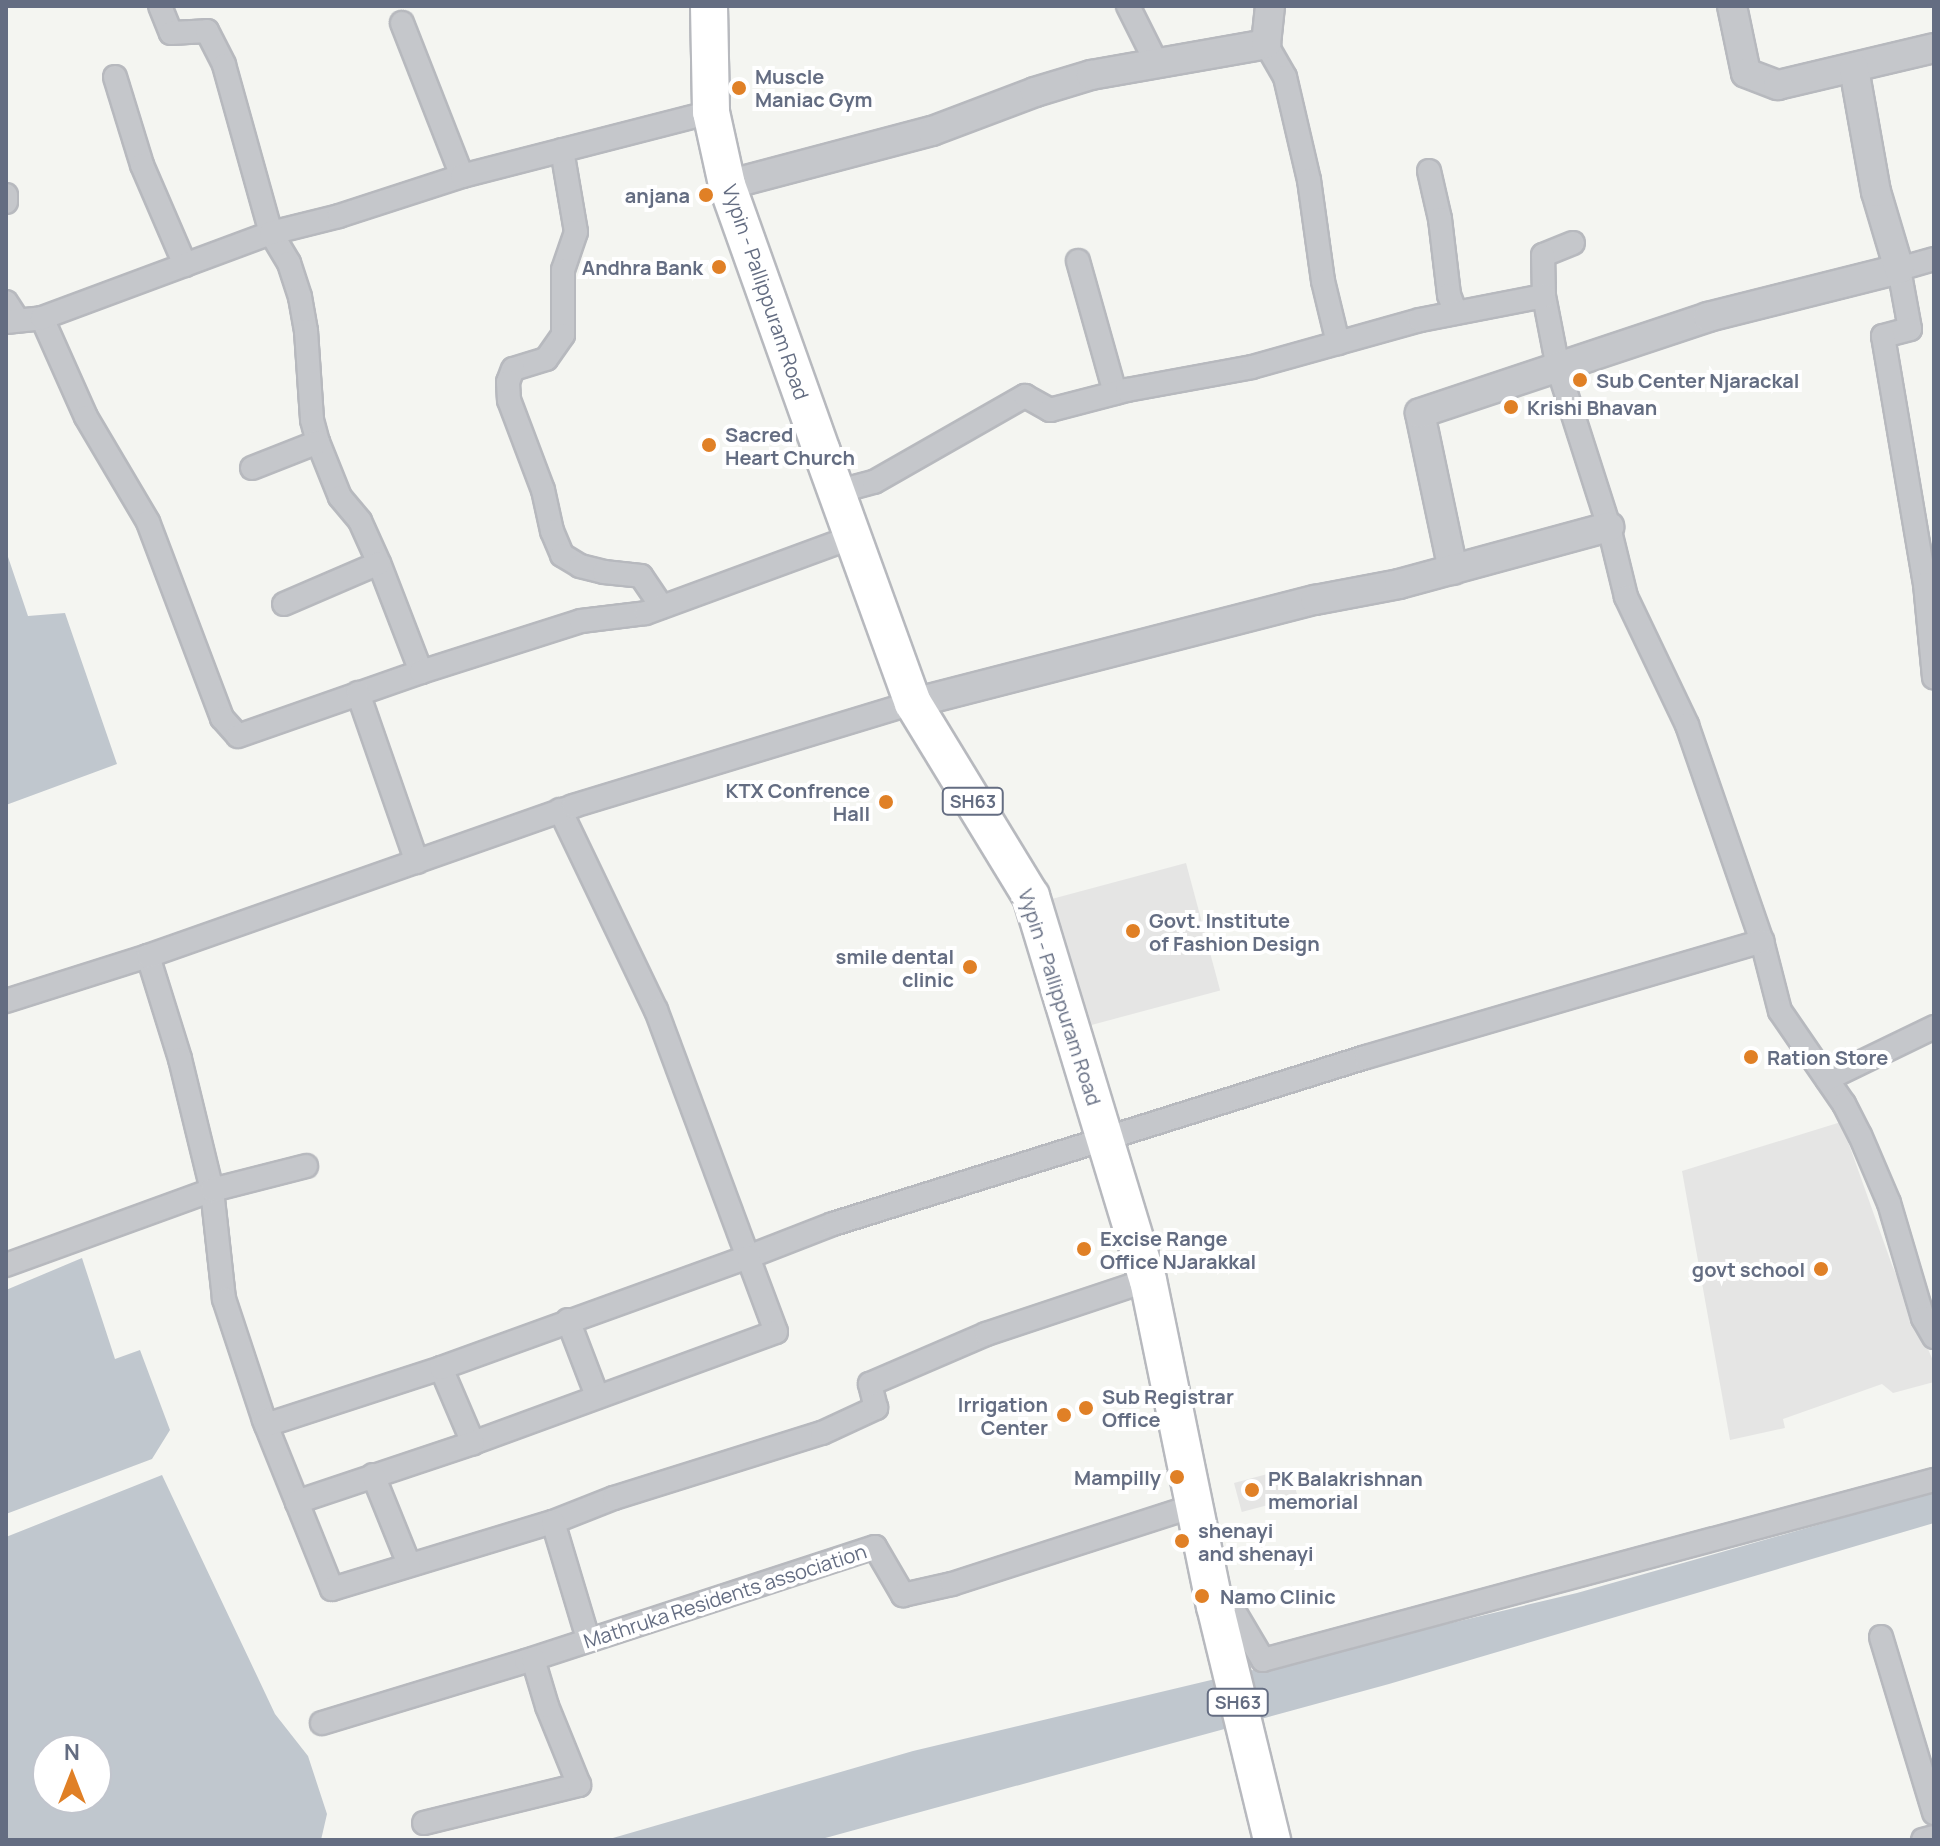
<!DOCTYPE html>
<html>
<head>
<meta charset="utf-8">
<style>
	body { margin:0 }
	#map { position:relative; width:1940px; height:1846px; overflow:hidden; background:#f4f5f1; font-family:Manrope,sans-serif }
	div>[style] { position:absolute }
	.built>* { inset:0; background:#e5e5e4; transform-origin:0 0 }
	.water>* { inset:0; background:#c0c7ce }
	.roads { filter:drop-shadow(2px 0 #b7b9be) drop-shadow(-2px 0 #b7b9be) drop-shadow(0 2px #b7b9be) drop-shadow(0 -2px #b7b9be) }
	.minor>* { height:22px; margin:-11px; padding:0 11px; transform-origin:11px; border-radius:11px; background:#c5c7cb }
	.tertiary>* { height:28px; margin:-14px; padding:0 14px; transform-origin:14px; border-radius:14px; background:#c5c7cb }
	.primary>* { height:36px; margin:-18px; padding:0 18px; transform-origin:18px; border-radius:18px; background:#fff }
	.dots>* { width:22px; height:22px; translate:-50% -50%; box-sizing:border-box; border:4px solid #fff; border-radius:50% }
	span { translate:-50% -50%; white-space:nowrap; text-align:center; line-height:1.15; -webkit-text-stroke:8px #fff; paint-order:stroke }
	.shield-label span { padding:2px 6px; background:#fff; border:2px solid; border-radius:6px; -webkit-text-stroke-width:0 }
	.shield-label { font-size:18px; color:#646d82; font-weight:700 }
	.poi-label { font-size:20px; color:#646d82; font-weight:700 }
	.left { translate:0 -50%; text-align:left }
	.right { translate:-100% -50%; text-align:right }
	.street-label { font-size:20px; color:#646d82 }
	.frame { position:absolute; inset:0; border:8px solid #646d82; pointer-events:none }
	.north { position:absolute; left:32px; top:1734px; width:80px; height:80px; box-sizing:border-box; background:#fff; border:2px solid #c1c5cd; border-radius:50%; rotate:0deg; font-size:22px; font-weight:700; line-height:32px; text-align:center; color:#646d82 }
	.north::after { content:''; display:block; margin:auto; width:28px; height:36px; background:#e08026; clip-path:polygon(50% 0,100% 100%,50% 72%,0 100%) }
</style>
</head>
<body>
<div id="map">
	<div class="built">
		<i style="left:1186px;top:863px;width:132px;height:139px;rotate:75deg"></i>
		<i style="clip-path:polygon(1841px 1122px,1892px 1265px,1934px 1363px,1934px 1382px,1893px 1393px,1882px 1384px,1783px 1419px,1785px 1428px,1730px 1440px,1682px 1171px)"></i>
		<i style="left:1290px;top:1468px;width:30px;height:58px;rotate:75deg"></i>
	</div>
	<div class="water">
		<i style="clip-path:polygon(6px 551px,28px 616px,65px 613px,117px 764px,6px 805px)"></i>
		<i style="clip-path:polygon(82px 1258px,115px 1359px,140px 1350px,170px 1430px,152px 1459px,6px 1514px,6px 1290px)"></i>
		<i style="clip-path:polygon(evenodd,162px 1475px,275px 1714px,308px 1756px,327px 1814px,321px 1840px,6px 1840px,6px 1537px,162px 1475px,48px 1750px,96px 1750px,96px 1798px,48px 1798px,48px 1750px)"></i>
		<i style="clip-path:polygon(1934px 1492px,1934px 1523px,1389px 1684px,818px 1840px,606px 1840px,913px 1751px,1577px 1593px)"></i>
	</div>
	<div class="roads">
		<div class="minor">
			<i style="left:160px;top:6px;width:29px;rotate:68deg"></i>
			<i style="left:171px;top:33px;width:36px;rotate:-3deg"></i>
			<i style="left:207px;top:31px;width:38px;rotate:63deg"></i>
			<i style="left:224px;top:65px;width:174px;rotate:74.4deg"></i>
			<i style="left:271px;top:233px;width:35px;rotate:59deg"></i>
			<i style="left:289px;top:263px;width:36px;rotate:72deg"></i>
			<i style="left:300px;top:297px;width:35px;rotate:80deg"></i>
			<i style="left:306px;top:331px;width:89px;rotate:86.1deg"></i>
			<i style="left:312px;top:420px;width:23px;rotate:75deg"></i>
			<i style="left:318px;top:442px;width:59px;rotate:68.2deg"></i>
			<i style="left:340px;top:497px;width:31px;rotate:50deg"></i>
			<i style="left:360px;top:521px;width:46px;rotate:65.7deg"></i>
			<i style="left:379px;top:563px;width:117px;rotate:68.9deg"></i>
			<i style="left:1128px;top:6px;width:63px;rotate:63.4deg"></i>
			<i style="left:402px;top:23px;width:164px;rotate:68.6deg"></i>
			<i style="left:1266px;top:44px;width:38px;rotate:60deg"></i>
			<i style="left:1285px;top:77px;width:106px;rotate:76.9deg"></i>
			<i style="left:1309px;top:180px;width:102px;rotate:82.1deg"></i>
			<i style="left:1323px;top:281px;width:64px;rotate:76.4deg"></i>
			<i style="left:115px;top:77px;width:92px;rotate:72.9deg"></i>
			<i style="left:142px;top:165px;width:109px;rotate:66.7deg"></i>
			<i style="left:562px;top:150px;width:83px;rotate:80.3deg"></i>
			<i style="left:576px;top:232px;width:40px;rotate:108.9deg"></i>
			<i style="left:563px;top:270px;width:65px;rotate:90deg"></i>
			<i style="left:563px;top:335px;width:29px;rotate:125deg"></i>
			<i style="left:546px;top:359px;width:34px;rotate:163deg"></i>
			<i style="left:513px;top:369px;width:14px;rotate:111deg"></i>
			<i style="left:508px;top:382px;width:18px;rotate:87deg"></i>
			<i style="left:509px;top:400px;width:96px;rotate:69.3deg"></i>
			<i style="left:543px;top:490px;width:42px;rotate:77.6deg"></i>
			<i style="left:552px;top:531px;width:26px;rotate:67deg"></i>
			<i style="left:562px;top:555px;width:21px;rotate:31deg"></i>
			<i style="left:580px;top:566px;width:25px;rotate:14deg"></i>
			<i style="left:604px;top:572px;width:37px;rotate:6deg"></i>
			<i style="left:641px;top:576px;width:37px;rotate:56deg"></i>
			<i style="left:1429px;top:171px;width:49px;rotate:77.1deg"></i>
			<i style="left:1440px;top:219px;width:77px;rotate:83.2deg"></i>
			<i style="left:1449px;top:295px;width:19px;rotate:69deg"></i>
			<i style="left:6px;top:195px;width:7px;rotate:90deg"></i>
			<i style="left:1573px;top:243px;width:32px;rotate:158deg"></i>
			<i style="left:1543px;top:255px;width:41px;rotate:88.6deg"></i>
			<i style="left:1544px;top:296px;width:73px;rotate:79deg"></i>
			<i style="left:1558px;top:368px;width:167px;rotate:72.2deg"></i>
			<i style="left:1609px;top:527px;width:72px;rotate:76.3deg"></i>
			<i style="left:1626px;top:597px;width:142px;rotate:64.5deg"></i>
			<i style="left:1687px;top:725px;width:229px;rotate:70.9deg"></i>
			<i style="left:1762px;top:941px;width:72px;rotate:75.6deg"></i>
			<i style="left:1780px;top:1011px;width:113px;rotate:55.5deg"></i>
			<i style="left:1844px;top:1104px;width:35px;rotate:63deg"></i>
			<i style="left:1860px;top:1135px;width:74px;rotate:66.9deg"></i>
			<i style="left:1889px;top:1203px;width:120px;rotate:73.5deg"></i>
			<i style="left:1923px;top:1318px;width:22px;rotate:60deg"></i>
			<i style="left:1934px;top:259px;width:36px;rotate:164deg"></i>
			<i style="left:1899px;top:269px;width:61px;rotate:79.6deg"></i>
			<i style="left:1910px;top:329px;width:28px;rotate:165deg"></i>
			<i style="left:1883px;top:336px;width:252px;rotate:80.4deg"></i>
			<i style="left:1925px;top:584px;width:94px;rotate:84.5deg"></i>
			<i style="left:1078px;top:261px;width:137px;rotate:74.3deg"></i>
			<i style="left:6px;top:302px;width:20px;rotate:57deg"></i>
			<i style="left:42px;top:318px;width:108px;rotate:66deg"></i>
			<i style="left:86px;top:417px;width:122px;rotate:59.4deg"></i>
			<i style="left:148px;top:522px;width:210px;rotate:69.3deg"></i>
			<i style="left:222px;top:718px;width:24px;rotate:48deg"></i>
			<i style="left:238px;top:736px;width:194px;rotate:-19.3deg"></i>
			<i style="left:421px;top:672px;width:168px;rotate:-17.7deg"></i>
			<i style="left:581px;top:621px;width:65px;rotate:-7deg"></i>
			<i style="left:646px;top:613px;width:221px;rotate:-20.2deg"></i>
			<i style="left:6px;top:322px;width:36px;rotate:-6deg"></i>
			<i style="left:42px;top:318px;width:244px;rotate:-20.4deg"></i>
			<i style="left:271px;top:233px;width:70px;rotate:-14deg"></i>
			<i style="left:339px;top:216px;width:129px;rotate:-18deg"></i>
			<i style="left:462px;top:176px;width:257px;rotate:-14.4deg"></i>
			<i style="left:252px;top:468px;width:71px;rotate:-21.5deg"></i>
			<i style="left:836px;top:492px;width:39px;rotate:-15deg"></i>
			<i style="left:874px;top:482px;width:174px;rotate:-29.7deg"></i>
			<i style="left:1025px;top:396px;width:29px;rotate:29deg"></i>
			<i style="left:1050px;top:410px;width:80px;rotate:-14.6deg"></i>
			<i style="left:1127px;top:390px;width:127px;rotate:-10.4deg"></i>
			<i style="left:1252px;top:367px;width:174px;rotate:-15.6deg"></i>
			<i style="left:1420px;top:320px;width:126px;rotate:-11deg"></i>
			<i style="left:284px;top:604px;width:103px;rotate:-23.3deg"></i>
			<i style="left:358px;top:693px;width:179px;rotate:70.8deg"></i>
			<i style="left:560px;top:810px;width:222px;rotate:64.4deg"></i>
			<i style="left:656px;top:1010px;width:264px;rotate:69.6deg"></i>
			<i style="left:748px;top:1257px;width:91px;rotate:-21.2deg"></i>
			<i style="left:833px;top:1224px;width:559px;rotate:-17.4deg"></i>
			<i style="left:1366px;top:1057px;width:413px;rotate:-16.3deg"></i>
			<i style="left:148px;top:956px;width:108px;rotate:72.7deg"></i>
			<i style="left:180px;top:1059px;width:135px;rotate:76.3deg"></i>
			<i style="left:212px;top:1190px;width:110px;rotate:83.7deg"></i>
			<i style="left:224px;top:1299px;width:127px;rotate:71.7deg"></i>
			<i style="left:264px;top:1420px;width:182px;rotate:68.1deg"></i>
			<i style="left:332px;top:1589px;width:231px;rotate:-16.9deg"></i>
			<i style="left:553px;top:1522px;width:66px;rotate:-21.5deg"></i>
			<i style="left:614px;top:1498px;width:218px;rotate:-17.4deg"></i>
			<i style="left:822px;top:1433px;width:60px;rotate:-24.8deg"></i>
			<i style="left:876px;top:1408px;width:25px;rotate:-104deg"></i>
			<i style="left:870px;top:1384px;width:126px;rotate:-23.3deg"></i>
			<i style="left:986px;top:1334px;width:171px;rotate:-18.4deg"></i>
			<i style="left:6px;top:1001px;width:149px;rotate:-17.6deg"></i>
			<i style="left:148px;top:956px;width:451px;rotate:-19.4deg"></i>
			<i style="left:573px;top:806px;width:355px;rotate:-16.9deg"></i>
			<i style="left:1827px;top:1079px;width:119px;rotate:-25.9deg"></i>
			<i style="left:6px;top:1265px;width:219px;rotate:-20deg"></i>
			<i style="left:212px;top:1190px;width:97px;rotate:-14.3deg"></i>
			<i style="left:568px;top:1320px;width:81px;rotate:69.1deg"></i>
			<i style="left:441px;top:1368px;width:82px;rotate:66.9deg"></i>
			<i style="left:266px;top:1425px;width:184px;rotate:-18deg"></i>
			<i style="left:441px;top:1368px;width:326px;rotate:-19.9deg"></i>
			<i style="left:748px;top:1257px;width:80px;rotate:69.5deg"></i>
			<i style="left:776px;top:1332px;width:323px;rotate:159.9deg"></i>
			<i style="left:473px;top:1443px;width:186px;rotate:161.5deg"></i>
			<i style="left:373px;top:1475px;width:96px;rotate:68deg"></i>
			<i style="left:553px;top:1522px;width:122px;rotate:73.3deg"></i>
			<i style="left:1215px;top:1606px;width:20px;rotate:15deg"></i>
			<i style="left:1234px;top:1611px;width:57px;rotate:59.4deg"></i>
			<i style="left:1263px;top:1660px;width:695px;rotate:-15.02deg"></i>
			<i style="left:1881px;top:1637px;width:184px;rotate:73.2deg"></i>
			<i style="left:322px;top:1723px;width:213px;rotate:-16.9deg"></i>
			<i style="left:526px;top:1661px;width:367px;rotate:-18.1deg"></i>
			<i style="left:875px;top:1547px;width:56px;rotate:59.7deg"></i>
			<i style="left:903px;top:1595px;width:50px;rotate:-12.7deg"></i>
			<i style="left:952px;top:1584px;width:256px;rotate:-17.9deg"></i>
			<i style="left:424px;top:1823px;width:160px;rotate:-13.8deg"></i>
			<i style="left:579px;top:1785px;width:85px;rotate:-112.1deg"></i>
			<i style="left:547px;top:1706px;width:49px;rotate:-106.6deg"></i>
			<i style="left:1923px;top:1840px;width:11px;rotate:-15deg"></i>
		</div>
		<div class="tertiary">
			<i style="left:1732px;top:6px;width:68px;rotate:78.2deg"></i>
			<i style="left:1746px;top:73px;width:34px;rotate:21deg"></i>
			<i style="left:1778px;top:85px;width:160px;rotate:-13.3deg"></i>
			<i style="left:727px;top:185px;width:212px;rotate:-14.8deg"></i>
			<i style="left:932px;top:131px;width:110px;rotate:-20.7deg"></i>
			<i style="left:1035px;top:92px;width:59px;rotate:-16.9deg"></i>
			<i style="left:1091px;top:75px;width:178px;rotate:-10deg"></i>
			<i style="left:1266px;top:44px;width:38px;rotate:-84deg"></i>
			<i style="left:1453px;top:570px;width:160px;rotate:-101.9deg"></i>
			<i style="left:1420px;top:413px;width:304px;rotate:-18.4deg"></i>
			<i style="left:1708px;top:317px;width:197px;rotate:-14.1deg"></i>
			<i style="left:1899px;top:269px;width:80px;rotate:-106.6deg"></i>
			<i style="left:1876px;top:192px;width:126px;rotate:-100.1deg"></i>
			<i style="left:913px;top:703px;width:415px;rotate:-14.4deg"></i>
			<i style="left:1315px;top:600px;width:86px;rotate:-10.8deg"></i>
			<i style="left:1399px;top:584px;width:218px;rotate:-15.2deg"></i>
		</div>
		<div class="primary">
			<i style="left:709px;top:6px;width:106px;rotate:88.9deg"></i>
			<i style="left:711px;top:112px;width:75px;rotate:77.6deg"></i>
			<i style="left:727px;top:185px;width:283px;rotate:70.4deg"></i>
			<i style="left:822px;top:452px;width:267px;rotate:70.1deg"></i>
			<i style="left:913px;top:703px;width:226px;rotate:58.6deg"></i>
			<i style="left:1031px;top:896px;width:401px;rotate:73.1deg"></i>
			<i style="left:1148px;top:1280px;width:333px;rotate:78.4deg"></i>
			<i style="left:1215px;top:1606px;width:241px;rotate:76.3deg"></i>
		</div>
	</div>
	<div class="dots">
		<i style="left:739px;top:88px;background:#e08026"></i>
		<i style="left:706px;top:195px;background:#e08026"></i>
		<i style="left:719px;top:267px;background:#e08026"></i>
		<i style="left:1580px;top:380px;background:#e08026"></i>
		<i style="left:1511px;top:407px;background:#e08026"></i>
		<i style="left:709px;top:445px;background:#e08026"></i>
		<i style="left:886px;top:802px;background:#e08026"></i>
		<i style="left:1133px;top:931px;background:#e08026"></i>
		<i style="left:970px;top:967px;background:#e08026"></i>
		<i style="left:1751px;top:1057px;background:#e08026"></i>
		<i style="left:1084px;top:1249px;background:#e08026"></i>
		<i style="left:1821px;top:1269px;background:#e08026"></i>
		<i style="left:1086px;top:1408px;background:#e08026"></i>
		<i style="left:1064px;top:1415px;background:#e08026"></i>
		<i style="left:1177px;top:1477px;background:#e08026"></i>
		<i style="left:1252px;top:1490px;background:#e08026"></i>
		<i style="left:1182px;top:1541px;background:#e08026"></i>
		<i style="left:1202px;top:1596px;background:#e08026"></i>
	</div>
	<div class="shield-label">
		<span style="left:973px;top:801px">SH63</span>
		<span style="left:1238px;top:1702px">SH63</span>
	</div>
	<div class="poi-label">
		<span class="left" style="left:755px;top:88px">Muscle<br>Maniac Gym</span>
		<span class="right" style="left:690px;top:195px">anjana</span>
		<span class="right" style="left:703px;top:267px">Andhra Bank</span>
		<span class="left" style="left:1596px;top:380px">Sub Center Njarackal</span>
		<span class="left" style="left:1527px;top:407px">Krishi Bhavan</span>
		<span class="left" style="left:725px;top:446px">Sacred<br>Heart Church</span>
		<span class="right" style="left:870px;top:802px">KTX Confrence<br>Hall</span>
		<span class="left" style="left:1149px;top:932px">Govt. Institute<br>of Fashion Design</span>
		<span class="right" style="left:954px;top:968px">smile dental<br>clinic</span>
		<span class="left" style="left:1767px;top:1057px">Ration Store</span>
		<span class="left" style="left:1100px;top:1250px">Excise Range<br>Office NJarakkal</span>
		<span class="right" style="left:1805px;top:1269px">govt school</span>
		<span class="left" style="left:1102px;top:1408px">Sub Registrar<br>Office</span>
		<span class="right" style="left:1048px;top:1416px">Irrigation<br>Center</span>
		<span class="right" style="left:1161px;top:1477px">Mampilly</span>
		<span class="left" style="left:1268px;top:1490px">PK Balakrishnan<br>memorial</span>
		<span class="left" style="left:1198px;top:1542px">shenayi<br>and shenayi</span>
		<span class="left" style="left:1220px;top:1596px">Namo Clinic</span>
	</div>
	<div class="street-label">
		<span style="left:766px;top:292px;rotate:71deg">Vypin - Pallippuram Road</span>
		<span style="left:1060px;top:997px;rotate:72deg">Vypin - Pallippuram Road</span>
		<span style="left:725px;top:1596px;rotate:-18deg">Mathruka Residents association</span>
	</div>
	<div class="frame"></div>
	<div class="north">N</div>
</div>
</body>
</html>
